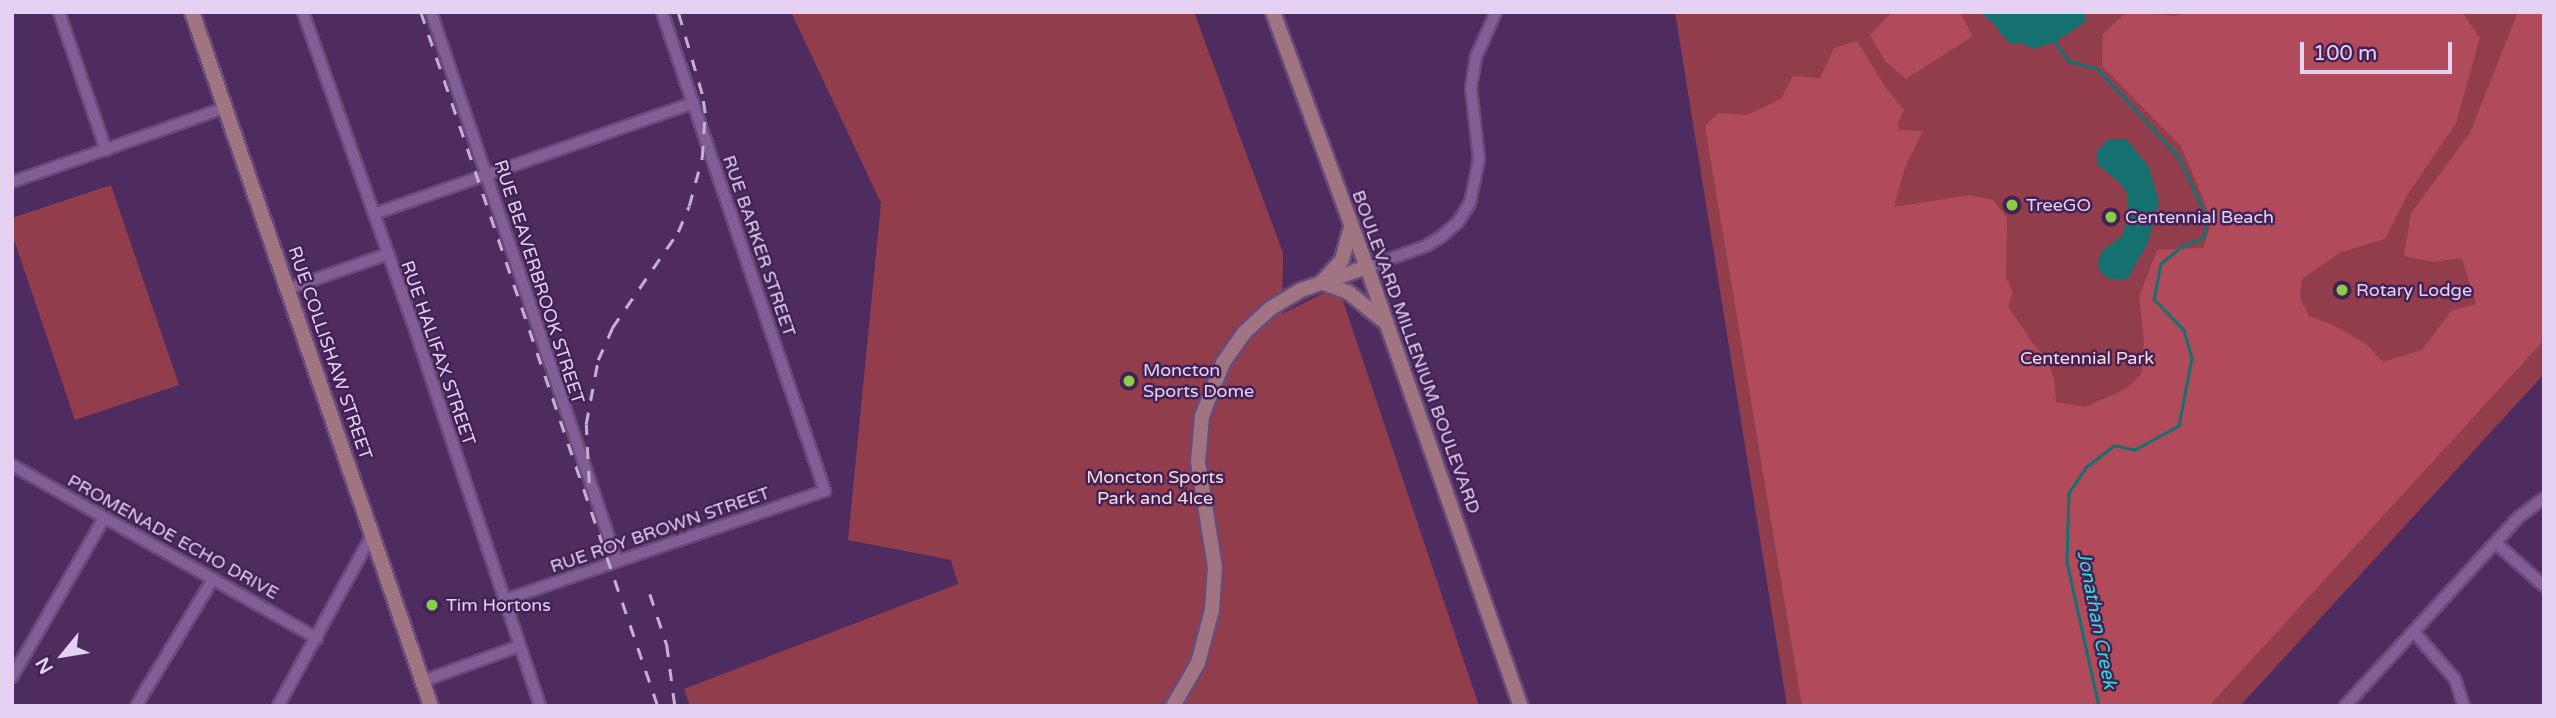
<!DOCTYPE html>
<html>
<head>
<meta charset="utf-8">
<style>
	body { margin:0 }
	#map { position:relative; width:2556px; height:718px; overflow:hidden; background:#4e2c60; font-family:"Varela Round",sans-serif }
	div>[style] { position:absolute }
	.green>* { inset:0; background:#913d4b }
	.forest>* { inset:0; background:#b14b5c }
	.water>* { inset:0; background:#15716f }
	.stream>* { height:2.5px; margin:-1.25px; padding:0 1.25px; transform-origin:1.25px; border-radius:1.25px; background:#15716f }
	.roads { filter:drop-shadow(2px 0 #684b78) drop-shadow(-2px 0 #684b78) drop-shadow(0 2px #684b78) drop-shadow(0 -2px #684b78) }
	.street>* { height:10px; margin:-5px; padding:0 5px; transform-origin:5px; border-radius:5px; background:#825e97 }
	.secondary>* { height:14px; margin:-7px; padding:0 7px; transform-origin:7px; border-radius:7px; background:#a07481 }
	.rail>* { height:2.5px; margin-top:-1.25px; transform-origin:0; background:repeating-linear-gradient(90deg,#c5afd3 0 12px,transparent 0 24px) }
	.dots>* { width:19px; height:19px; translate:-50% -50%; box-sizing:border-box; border:4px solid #432155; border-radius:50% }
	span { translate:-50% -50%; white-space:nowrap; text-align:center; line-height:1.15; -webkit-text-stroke:5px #432155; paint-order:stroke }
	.poi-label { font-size:18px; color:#e5d2f2 }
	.left { translate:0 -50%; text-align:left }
	.street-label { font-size:18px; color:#e5d2f2 }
	.park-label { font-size:18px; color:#f8dbdd }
	.water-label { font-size:19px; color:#32ddd9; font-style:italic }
	.frame { position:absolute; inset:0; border:14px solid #e5d2f2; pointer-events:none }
	.north { position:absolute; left:28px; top:620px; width:70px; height:70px; -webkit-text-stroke:5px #432155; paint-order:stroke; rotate:240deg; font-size:19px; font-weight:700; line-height:28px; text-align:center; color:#e5d2f2 }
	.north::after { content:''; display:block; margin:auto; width:24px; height:32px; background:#e5d2f2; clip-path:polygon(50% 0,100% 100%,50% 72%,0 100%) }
	.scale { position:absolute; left:2300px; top:42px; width:152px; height:32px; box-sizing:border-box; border:4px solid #e5d2f2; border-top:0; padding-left:9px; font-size:21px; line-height:24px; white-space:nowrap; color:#e5d2f2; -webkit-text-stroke:5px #432155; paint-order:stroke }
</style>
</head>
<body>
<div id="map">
	<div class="green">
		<i style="clip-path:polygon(791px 12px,1194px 12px,1283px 253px,1282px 314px,1338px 286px,1479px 706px,690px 706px,684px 689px,958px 584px,951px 560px,848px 540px,881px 203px)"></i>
		<i style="clip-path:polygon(1675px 12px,2544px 12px,2544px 374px,2240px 706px,1787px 706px)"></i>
		<i style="clip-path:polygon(111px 185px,179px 385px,75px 420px,12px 234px,12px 218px)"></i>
	</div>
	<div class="forest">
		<i style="clip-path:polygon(1892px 12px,1960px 12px,1973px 36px,1906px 79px,1885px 61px,1870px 35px)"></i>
		<i style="clip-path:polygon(2127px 12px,2176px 16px,2184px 12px,2462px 12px,2480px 38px,2456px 123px,2408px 194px,2385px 239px,2341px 252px,2302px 279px,2300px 298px,2309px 316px,2333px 325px,2366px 344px,2383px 362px,2422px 350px,2451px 311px,2476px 304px,2462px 258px,2433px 262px,2404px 256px,2411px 213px,2470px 133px,2518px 12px,2544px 12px,2544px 340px,2209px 706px,1802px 706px,1705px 126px,1718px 113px,1747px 115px,1781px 99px,1793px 76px,1820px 78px,1834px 48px,1857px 41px,1886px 88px,1904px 110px,1898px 123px,1899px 130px,1923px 131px,1905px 167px,1894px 207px,1970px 195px,1993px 200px,2007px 218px,2006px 277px,2013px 293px,2008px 306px,2032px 342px,2047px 359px,2054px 380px,2056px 402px,2085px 407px,2126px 389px,2142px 373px,2144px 339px,2139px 297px,2157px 250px,2203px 248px,2212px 221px,2181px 146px,2102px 66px,2103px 34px)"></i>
	</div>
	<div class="water">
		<i style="clip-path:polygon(1979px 12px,2085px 12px,2085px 22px,2055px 42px,2032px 49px,2024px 44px,2009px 43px,1990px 20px)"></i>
		<i style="clip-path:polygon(2126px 139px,2149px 167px,2159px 203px,2148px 242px,2127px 280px,2106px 278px,2097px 266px,2102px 251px,2122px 236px,2129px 215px,2127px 194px,2121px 184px,2098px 165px,2096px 153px,2107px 140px)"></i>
	</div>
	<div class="stream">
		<i style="left:2055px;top:42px;width:24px;rotate:54deg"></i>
		<i style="left:2069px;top:61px;width:30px;rotate:15deg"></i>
		<i style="left:2098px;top:69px;width:120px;rotate:47.4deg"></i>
		<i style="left:2179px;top:157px;width:69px;rotate:65.3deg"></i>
		<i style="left:2208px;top:220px;width:18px;rotate:103deg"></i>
		<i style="left:2204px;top:238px;width:22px;rotate:159deg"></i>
		<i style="left:2183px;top:246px;width:28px;rotate:141deg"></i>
		<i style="left:2161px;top:264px;width:36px;rotate:101deg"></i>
		<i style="left:2154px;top:299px;width:43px;rotate:45.9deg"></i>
		<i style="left:2184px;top:330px;width:29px;rotate:74deg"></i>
		<i style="left:2192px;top:358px;width:69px;rotate:100.8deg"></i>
		<i style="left:2179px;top:426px;width:50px;rotate:151.4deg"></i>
		<i style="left:2135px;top:450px;width:21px;rotate:-169deg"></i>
		<i style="left:2114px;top:446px;width:36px;rotate:142deg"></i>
		<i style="left:2086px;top:468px;width:30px;rotate:124deg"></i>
		<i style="left:2069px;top:493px;width:69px;rotate:91.7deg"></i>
		<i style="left:2067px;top:562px;width:148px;rotate:77.5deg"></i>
	</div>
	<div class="roads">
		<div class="street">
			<i style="left:59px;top:12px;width:146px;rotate:71.2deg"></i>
			<i style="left:303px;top:12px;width:331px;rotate:70.6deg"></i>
			<i style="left:413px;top:324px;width:403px;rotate:71.6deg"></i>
			<i style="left:431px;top:12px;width:580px;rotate:71.28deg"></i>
			<i style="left:12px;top:182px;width:225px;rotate:-19.2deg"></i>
			<i style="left:374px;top:214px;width:338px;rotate:-19.2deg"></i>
			<i style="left:1367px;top:267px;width:63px;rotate:-19.6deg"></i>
			<i style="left:1426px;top:246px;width:19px;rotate:-32deg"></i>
			<i style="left:1442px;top:236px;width:21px;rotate:-41deg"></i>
			<i style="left:1458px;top:222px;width:22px;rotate:-58deg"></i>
			<i style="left:1470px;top:203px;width:45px;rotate:-78.4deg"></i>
			<i style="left:1479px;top:159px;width:71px;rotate:-96.4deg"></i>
			<i style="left:1471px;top:88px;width:31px;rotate:-81deg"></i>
			<i style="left:1476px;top:57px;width:49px;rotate:-66deg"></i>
			<i style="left:287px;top:289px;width:107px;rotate:-19.1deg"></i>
			<i style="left:12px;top:465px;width:351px;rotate:29.6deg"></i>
			<i style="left:2496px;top:543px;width:64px;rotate:41.9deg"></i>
			<i style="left:504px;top:600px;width:339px;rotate:-18.8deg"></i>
			<i style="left:825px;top:491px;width:506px;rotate:-108.79deg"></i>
			<i style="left:2414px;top:632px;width:62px;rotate:48.9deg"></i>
			<i style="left:2455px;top:679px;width:28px;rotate:72deg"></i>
			<i style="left:12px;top:677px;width:184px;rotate:-59.9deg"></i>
			<i style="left:423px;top:681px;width:102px;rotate:-20deg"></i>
			<i style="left:136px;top:706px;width:149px;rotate:-58.8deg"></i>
			<i style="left:278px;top:706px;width:195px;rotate:-61.2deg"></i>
			<i style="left:2345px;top:706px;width:257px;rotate:-47.4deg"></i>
			<i style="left:2519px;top:517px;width:31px;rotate:-37deg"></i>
		</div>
		<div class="secondary">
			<i style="left:192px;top:12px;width:734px;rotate:71deg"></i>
			<i style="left:1273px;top:12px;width:272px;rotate:69.8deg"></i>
			<i style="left:1367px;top:267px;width:465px;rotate:70.7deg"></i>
			<i style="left:1323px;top:281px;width:28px;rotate:-48deg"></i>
			<i style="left:1342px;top:260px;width:35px;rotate:-75deg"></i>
			<i style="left:1323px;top:283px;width:27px;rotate:20deg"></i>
			<i style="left:1348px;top:292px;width:48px;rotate:39deg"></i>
			<i style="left:1173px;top:706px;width:50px;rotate:-59.8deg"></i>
			<i style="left:1198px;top:663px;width:55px;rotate:-75.2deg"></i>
			<i style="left:1212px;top:610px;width:43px;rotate:-86deg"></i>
			<i style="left:1215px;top:567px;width:106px;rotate:-99.2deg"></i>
			<i style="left:1198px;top:462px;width:46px;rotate:-85deg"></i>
			<i style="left:1202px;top:416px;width:57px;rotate:-68.4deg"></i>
			<i style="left:1223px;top:363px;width:38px;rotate:-55deg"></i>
			<i style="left:1245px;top:332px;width:35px;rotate:-43deg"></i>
			<i style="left:1271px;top:308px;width:35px;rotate:-31deg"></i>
			<i style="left:1301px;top:290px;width:70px;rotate:-19.2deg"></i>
		</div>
	</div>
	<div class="rail">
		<i style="left:421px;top:12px;width:733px;rotate:71.15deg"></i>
		<i style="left:589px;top:483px;width:59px;rotate:-92.9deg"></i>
		<i style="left:586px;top:424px;width:65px;rotate:-79.4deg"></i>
		<i style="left:598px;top:360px;width:35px;rotate:-66deg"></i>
		<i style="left:612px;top:328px;width:116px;rotate:-55.5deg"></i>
		<i style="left:678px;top:232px;width:28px;rotate:-67deg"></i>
		<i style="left:689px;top:206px;width:50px;rotate:-74.8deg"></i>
		<i style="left:702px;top:158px;width:45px;rotate:-86.2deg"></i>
		<i style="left:705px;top:113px;width:19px;rotate:-99deg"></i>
		<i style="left:702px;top:94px;width:85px;rotate:-106.3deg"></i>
		<i style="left:650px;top:594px;width:54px;rotate:71.6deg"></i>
		<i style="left:667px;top:645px;width:62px;rotate:82.5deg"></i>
	</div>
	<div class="dots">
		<i style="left:2012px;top:205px;background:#8ace47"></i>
		<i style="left:2111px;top:217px;background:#8ace47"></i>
		<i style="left:2342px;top:290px;background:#8ace47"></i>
		<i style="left:1129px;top:381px;background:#8ace47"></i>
		<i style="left:432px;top:605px;background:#8ace47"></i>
	</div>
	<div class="poi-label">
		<span class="left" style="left:2026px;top:205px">TreeGO</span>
		<span class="left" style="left:2125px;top:217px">Centennial Beach</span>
		<span class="left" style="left:2356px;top:290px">Rotary Lodge</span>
		<span class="left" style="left:1143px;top:381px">Moncton<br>Sports Dome</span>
		<span class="left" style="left:446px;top:605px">Tim Hortons</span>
	</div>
	<div class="street-label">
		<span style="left:759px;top:246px;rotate:71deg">RUE BARKER STREET</span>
		<span style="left:539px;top:282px;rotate:72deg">RUE BEAVERBROOK STREET</span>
		<span style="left:1416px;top:352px;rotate:70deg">BOULEVARD MILLENIUM BOULEVARD</span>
		<span style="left:330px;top:353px;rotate:71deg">RUE COLLISHAW STREET</span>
		<span style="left:438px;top:353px;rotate:71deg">RUE HALIFAX STREET</span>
		<span style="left:660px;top:530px;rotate:-19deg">RUE ROY BROWN STREET</span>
		<span style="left:173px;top:537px;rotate:29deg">PROMENADE ECHO DRIVE</span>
	</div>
	<div class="park-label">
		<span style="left:2087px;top:358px">Centennial Park</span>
		<span style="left:1155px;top:488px">Moncton Sports<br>Park and 4Ice</span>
	</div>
	<div class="water-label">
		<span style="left:2096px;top:620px;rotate:79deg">Jonathan Creek</span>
	</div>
	<div class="frame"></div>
	<div class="north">N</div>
	<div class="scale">100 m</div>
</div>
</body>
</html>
